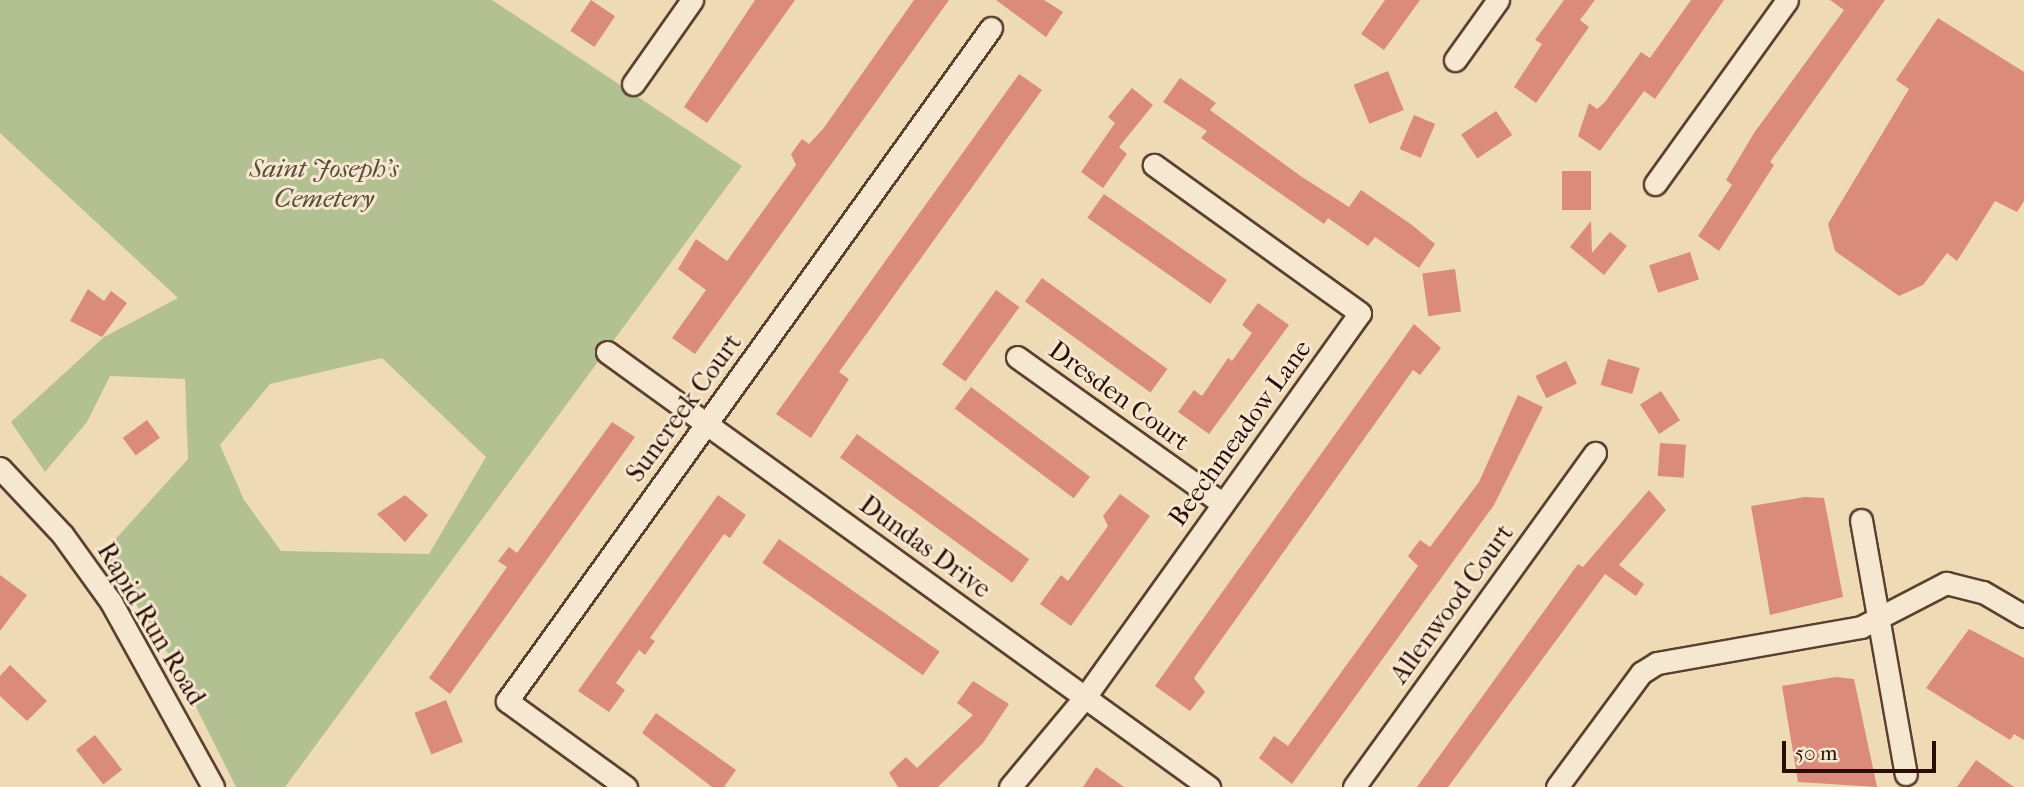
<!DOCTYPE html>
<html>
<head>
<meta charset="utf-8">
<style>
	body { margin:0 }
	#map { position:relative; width:2024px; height:787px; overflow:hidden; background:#efdab6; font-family:"IM FELL French Canon",serif }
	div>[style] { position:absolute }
	.green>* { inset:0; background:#b3c192 }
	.building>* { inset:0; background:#da8b7a; transform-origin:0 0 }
	.roads { filter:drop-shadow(2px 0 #5b4030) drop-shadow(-2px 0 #5b4030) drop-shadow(0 2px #5b4030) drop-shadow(0 -2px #5b4030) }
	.minor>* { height:21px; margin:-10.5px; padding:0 10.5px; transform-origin:10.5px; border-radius:10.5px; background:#f5e7d0 }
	span { translate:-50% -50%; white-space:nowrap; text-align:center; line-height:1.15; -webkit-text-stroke:6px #f5e7d0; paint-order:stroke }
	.park-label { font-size:26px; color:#5a4c36; font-style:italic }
	.street-label { font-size:26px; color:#2a0d04 }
	.scale { position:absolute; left:1782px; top:741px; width:154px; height:32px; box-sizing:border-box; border:4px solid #2a0d04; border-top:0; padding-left:9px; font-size:21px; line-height:24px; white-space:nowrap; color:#2a0d04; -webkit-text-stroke:5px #f5e7d0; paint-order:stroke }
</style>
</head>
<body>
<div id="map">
	<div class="green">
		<i style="clip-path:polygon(evenodd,0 0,492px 0,742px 166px,285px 787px,236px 787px,174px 663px,103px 553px,188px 459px,185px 379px,110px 376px,87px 422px,45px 472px,11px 422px,104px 337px,178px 298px,0 133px,0 0,382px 358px,486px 457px,429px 554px,281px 551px,244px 500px,220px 445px,270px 384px,382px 358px)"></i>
	</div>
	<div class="building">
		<i style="left:591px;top:0;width:29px;height:37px;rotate:34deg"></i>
		<i style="clip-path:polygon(755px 0,795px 0,707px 123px,684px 107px)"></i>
		<i style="clip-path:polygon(914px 0,949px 0,695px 354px,672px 338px,706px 290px,678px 269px,696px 239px,727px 261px,796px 165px,791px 154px,802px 139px,809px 144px,823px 129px)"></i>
		<i style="clip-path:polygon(996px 0,1044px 0,1063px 12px,1046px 37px)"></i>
		<i style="clip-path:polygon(1385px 0,1420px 0,1384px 50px,1361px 34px)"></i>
		<i style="clip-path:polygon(1564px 0,1595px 0,1580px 20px,1589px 27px,1536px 103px,1514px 87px,1542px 44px,1535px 40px)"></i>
		<i style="clip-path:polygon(1691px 0,1724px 0,1655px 99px,1644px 91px,1600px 151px,1578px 136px,1589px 103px,1597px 109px,1605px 102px,1641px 52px,1650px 58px)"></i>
		<i style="clip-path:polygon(1830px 0,1885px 0,1770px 162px,1774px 165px,1719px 251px,1698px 236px,1732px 185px,1726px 180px,1754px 133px,1844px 10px)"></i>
		<i style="clip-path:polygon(1938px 18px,2024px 72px,2024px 201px,2017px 212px,1995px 201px,1957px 261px,1947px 253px,1923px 285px,1899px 296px,1835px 251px,1828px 224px,1909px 89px,1896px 80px)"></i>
		<i style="left:1388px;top:71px;width:42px;height:37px;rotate:68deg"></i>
		<i style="clip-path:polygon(1019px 74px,1042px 90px,839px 372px,849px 379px,811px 438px,776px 414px)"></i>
		<i style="clip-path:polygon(1180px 78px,1216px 103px,1210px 110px,1302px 177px,1349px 207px,1361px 190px,1412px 225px,1435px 244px,1419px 268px,1375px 237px,1368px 246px,1328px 218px,1324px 224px,1201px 138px,1207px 131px,1163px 102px)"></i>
		<i style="clip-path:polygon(1132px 88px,1153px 105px,1119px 147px,1127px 154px,1103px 188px,1081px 172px,1115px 123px,1108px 117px)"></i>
		<i style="left:1496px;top:111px;width:29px;height:42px;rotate:56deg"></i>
		<i style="left:1414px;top:115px;width:23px;height:37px;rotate:23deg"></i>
		<i style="left:1591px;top:171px;width:39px;height:29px;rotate:90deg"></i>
		<i style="left:1104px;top:194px;width:150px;height:29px;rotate:35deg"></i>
		<i style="clip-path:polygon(1591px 221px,1592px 253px,1610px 232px,1627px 246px,1604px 275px,1570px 247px)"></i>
		<i style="left:1690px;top:252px;width:29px;height:43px;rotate:72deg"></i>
		<i style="left:1455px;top:269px;width:43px;height:33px;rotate:82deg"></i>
		<i style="left:1042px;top:278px;width:155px;height:29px;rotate:36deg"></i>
		<i style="clip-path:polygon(88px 289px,104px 301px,111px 291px,127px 303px,102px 337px,70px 321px)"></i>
		<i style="left:996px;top:290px;width:29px;height:92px;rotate:36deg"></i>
		<i style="clip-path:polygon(1258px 303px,1289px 325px,1209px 434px,1178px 412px,1194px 390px,1202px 396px,1228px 358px,1232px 361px,1252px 333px,1242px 325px)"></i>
		<i style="clip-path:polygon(1414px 324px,1441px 348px,1420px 375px,1413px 370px,1194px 678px,1205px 692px,1190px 711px,1155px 686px)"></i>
		<i style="left:1608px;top:359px;width:33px;height:27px;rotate:16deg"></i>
		<i style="left:1566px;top:361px;width:25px;height:34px;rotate:64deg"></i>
		<i style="left:971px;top:387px;width:149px;height:27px;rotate:37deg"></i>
		<i style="left:1661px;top:391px;width:35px;height:25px;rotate:57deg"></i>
		<i style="clip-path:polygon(1518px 395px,1543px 407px,1494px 505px,1292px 784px,1259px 758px,1274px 736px,1288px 746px,1418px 566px,1408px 556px,1420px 540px,1430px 547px,1479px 482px)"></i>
		<i style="left:147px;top:420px;width:22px;height:30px;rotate:54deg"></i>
		<i style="clip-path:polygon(612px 422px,635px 437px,450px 694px,429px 678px,507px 567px,498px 561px,509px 547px,517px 553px)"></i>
		<i style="left:857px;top:434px;width:213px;height:29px;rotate:36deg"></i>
		<i style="left:1660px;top:443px;width:26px;height:33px;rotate:4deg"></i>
		<i style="clip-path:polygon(1649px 490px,1666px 510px,1619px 565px,1644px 584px,1636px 596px,1605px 574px,1448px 787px,1417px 787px,1578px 564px,1583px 567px)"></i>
		<i style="clip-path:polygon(1120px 494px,1150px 516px,1071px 626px,1040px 604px,1061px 575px,1068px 581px,1108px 526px,1103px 516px)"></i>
		<i style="clip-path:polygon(405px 495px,428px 515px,405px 542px,377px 514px)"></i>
		<i style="clip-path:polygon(718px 495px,746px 515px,730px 538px,724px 534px,650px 638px,655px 641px,645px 655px,639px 650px,616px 683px,625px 690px,609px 712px,578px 691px)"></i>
		<i style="clip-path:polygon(1805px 497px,1824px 498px,1843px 597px,1770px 615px,1751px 506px)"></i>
		<i style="left:779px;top:539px;width:196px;height:29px;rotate:35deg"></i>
		<i style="clip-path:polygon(0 575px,27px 595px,0 631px)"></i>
		<i style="clip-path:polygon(1969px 629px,2024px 658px,2024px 740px,2014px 734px,2010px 740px,1926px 688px)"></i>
		<i style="clip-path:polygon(10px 665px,47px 701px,27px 721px,0 696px,0 676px)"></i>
		<i style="clip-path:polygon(1836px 677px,1854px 679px,1877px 787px,1798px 782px,1782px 686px)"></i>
		<i style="clip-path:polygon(973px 681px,1009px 704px,983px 743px,938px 787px,898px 787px,889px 773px,906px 757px,917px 768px,973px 715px,957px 703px)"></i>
		<i style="left:446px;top:700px;width:45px;height:34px;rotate:68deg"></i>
		<i style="clip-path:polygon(656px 713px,736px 770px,724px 787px,712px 787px,642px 733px)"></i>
		<i style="left:95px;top:735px;width:44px;height:24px;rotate:52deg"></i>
		<i style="clip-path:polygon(1976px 760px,2014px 787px,1957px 787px)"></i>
		<i style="clip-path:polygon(1096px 767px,1124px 787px,1083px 787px)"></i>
	</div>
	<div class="roads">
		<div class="minor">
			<i style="left:1455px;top:60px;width:74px;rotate:-54.4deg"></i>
			<i style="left:633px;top:84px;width:103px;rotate:-54.9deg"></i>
			<i style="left:1655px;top:184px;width:226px;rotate:-54.3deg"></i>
			<i style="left:607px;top:352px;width:743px;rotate:35.85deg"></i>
			<i style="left:1017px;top:357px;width:253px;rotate:35.5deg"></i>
			<i style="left:0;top:468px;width:91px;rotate:46.8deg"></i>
			<i style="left:62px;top:534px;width:84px;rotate:54.2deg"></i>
			<i style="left:111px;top:602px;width:211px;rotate:61.1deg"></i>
			<i style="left:1861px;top:520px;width:258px;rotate:80deg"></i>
			<i style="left:626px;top:787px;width:147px;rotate:-144.1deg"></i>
			<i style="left:507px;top:701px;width:829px;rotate:-54.28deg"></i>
			<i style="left:1010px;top:787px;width:117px;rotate:-50.2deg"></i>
			<i style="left:1085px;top:697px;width:472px;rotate:-54.4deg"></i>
			<i style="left:1360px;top:313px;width:254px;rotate:-144.3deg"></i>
			<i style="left:1354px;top:787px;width:412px;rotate:-54.2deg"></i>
			<i style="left:1557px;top:787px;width:142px;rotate:-53.6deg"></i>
			<i style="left:1641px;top:673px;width:19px;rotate:-32deg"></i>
			<i style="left:1657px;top:663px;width:207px;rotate:-10deg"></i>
			<i style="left:1861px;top:627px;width:96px;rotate:-27.4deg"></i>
			<i style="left:1946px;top:583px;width:38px;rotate:14deg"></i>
			<i style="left:1983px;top:592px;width:48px;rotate:30.3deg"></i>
		</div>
	</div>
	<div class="park-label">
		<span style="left:324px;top:184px">Saint Joseph’s<br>Cemetery</span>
	</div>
	<div class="street-label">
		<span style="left:1119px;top:396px;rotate:36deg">Dresden Court</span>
		<span style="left:684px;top:408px;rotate:-54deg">Suncreek Court</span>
		<span style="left:1240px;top:433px;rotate:-54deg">Beechmeadow Lane</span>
		<span style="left:925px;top:547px;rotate:36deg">Dundas Drive</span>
		<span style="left:1452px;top:604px;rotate:-54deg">Allenwood Court</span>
		<span style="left:151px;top:624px;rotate:59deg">Rapid Run Road</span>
	</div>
	<div class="scale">50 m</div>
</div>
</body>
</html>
